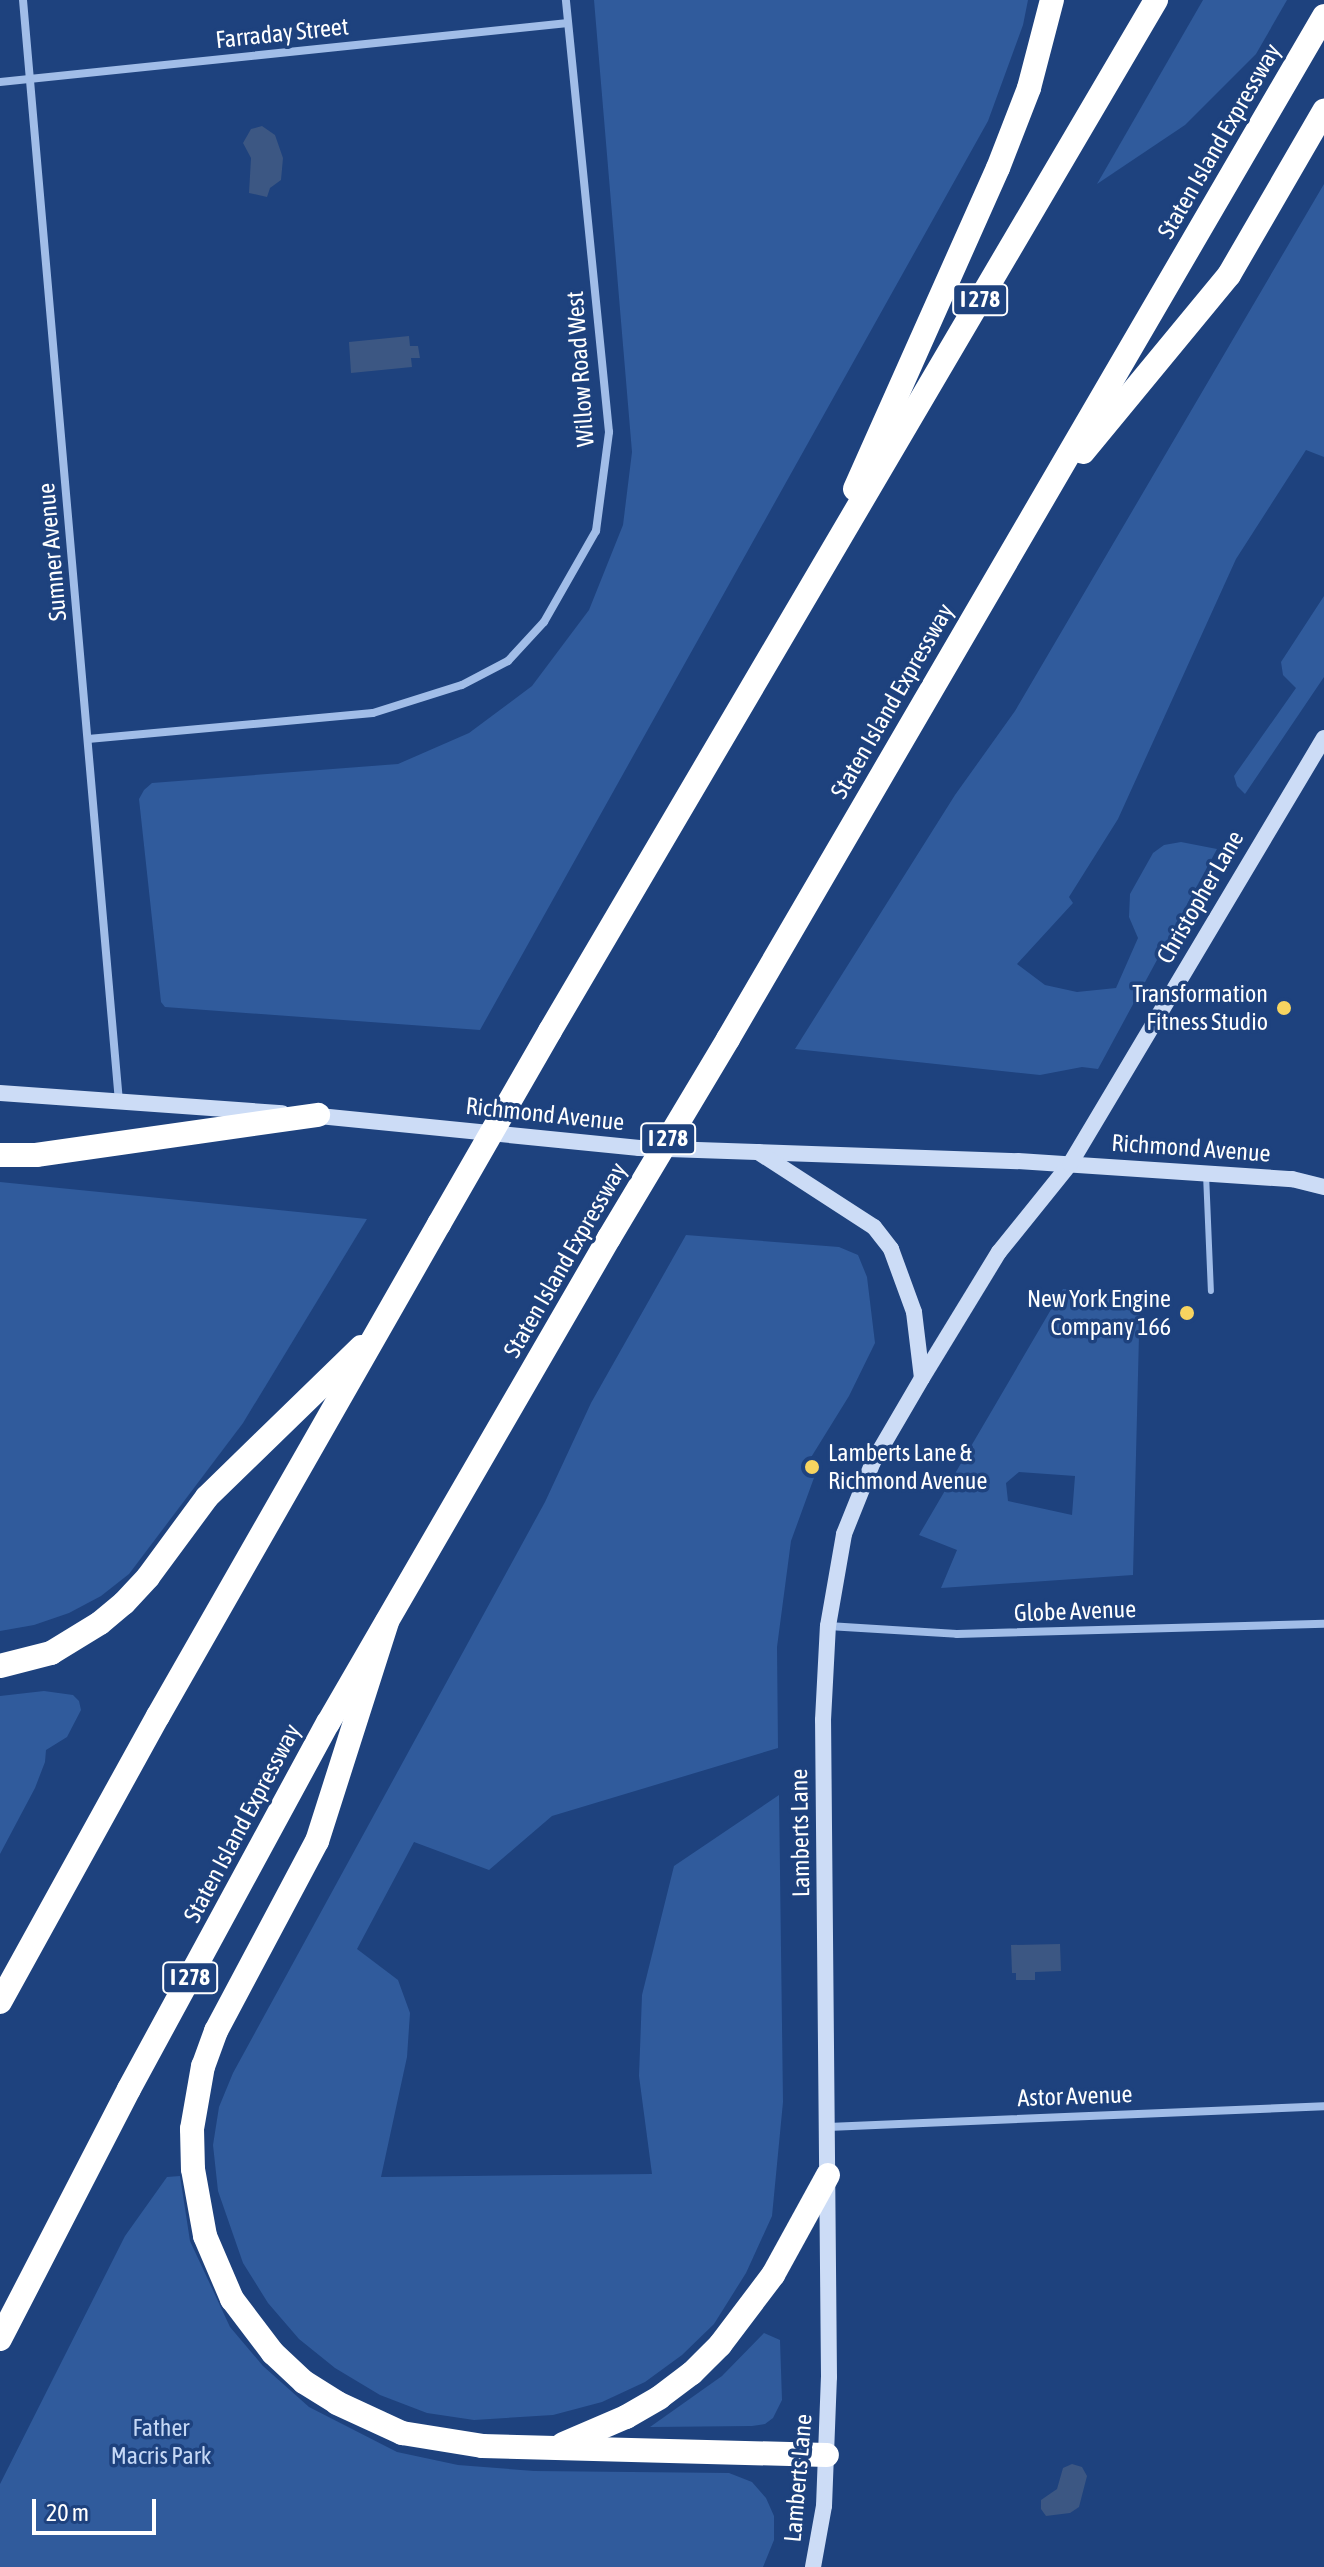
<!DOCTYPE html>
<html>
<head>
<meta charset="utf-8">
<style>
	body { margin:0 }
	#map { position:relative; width:1324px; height:2567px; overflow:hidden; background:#1e427e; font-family:"Asap Condensed",sans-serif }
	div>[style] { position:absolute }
	.green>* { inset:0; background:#305b9c }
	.water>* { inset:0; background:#3c5783 }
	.service>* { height:6px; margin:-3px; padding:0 3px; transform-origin:3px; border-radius:3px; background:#a1bde8 }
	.minor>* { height:8px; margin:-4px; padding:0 4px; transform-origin:4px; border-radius:4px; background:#a1bde8 }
	.secondary>* { height:16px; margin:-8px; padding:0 8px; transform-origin:8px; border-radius:8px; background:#ccdcf6 }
	.motorway>* { height:24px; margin:-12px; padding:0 12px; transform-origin:12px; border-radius:12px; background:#fff }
	.motorway-bridge>* { height:24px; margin:-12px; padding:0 12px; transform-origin:12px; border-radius:12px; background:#fff }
	.dots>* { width:22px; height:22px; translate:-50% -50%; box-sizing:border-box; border:4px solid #1e427e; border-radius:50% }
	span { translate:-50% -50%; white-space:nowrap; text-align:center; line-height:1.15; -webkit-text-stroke:7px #1e427e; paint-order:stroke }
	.shield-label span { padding:2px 6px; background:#1e427e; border:2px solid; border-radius:6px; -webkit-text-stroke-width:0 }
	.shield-label { font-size:22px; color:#fff; font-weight:700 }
	.street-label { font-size:24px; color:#fff }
	.poi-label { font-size:24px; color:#fff }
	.right { translate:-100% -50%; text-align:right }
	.left { translate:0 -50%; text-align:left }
	.park-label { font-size:24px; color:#c5d8f6 }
	.scale { position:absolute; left:32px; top:2499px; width:124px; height:36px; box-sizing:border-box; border:4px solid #fff; border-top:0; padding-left:10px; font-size:24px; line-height:28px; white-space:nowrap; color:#fff; -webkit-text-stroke:6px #1e427e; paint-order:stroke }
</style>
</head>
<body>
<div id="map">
	<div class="green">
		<i style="clip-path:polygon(594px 0,1028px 0,1023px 25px,988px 121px,480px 1030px,165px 1007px,161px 1002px,139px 799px,144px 790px,152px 783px,398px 764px,469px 733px,532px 686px,589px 610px,623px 525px,632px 452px)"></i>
		<i style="clip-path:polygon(1203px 0,1287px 0,1256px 54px,1185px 125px,1097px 184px)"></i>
		<i style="clip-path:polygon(1324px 184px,1324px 457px,1306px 450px,1236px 559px,1118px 819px,1069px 897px,1073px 903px,1017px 964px,1045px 985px,1077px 992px,1116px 988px,1138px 938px,1129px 917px,1130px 894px,1153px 853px,1164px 845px,1181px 842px,1217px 849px,1098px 1069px,1082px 1067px,1040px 1075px,795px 1049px,955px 795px,1015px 711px)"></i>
		<i style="clip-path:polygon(1324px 596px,1324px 677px,1245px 794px,1237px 786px,1234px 776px,1296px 688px,1283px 675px,1281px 662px)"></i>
		<i style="clip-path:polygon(0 1182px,367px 1219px,243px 1423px,129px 1574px,101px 1596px,69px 1613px,34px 1625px,0 1631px)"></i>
		<i style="clip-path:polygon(686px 1235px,839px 1247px,858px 1255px,867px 1277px,875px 1343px,849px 1396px,810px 1459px,819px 1464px,791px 1541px,777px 1647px,778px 1748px,552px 1816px,489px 1870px,414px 1842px,357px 1949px,398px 1980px,410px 2013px,407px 2057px,381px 2177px,652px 2174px,639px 2076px,642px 1995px,674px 1866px,779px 1795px,783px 2102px,772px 2216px,746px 2273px,714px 2324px,682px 2355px,645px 2382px,602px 2402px,553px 2415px,474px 2420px,427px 2413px,380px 2395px,335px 2368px,299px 2339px,268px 2303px,243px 2263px,218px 2191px,213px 2145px,219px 2107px,233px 2073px,545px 1502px,591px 1403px)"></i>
		<i style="clip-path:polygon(evenodd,1063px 1289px,1140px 1295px,1133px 1575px,941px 1588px,957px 1550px,919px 1535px,1063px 1289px,1019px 1472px,1075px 1476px,1072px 1515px,1008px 1501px,1006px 1483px,1019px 1472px)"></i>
		<i style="clip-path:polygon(44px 1691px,73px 1695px,79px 1701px,81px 1710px,67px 1737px,46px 1750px,45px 1762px,35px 1788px,0 1854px,0 1696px)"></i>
		<i style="clip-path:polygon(180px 2176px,190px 2241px,230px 2327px,263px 2366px,309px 2407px,397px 2452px,458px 2465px,534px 2471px,729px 2473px,752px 2482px,766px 2498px,774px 2516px,774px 2540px,763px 2567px,0 2567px,0 2484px,125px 2236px,167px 2177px)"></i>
		<i style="clip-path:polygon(764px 2333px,780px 2340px,782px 2400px,773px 2418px,765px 2424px,752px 2426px,650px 2427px,722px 2376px)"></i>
	</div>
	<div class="water">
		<i style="clip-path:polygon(262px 126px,275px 135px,283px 158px,281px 180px,270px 188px,267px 197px,249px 193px,251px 158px,243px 143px,251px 129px)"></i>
		<i style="clip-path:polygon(409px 336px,410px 346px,418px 346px,420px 358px,411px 358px,412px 367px,351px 373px,349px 342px)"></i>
		<i style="clip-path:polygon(1060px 1944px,1061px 1971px,1035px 1972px,1035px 1980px,1016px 1980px,1016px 1973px,1012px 1973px,1011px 1945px)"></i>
		<i style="clip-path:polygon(1072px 2464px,1082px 2467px,1087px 2476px,1079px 2507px,1070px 2513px,1046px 2516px,1041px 2509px,1041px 2500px,1057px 2489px,1063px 2468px)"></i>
	</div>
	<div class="service">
		<i style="left:1206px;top:1174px;width:117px;rotate:87.6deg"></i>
	</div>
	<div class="minor">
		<i style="left:23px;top:0;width:1105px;rotate:85.02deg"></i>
		<i style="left:0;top:82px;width:571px;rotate:-5.93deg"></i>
		<i style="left:88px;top:739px;width:286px;rotate:-5.2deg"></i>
		<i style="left:373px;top:713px;width:93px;rotate:-17.5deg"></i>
		<i style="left:462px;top:685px;width:52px;rotate:-27.6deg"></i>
		<i style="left:508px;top:661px;width:53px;rotate:-47.3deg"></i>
		<i style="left:544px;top:622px;width:105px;rotate:-60.3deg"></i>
		<i style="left:596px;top:531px;width:100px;rotate:-82.5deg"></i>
		<i style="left:609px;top:432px;width:434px;rotate:-95.7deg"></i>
		<i style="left:828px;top:1626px;width:129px;rotate:3.5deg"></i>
		<i style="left:957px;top:1634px;width:367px;rotate:-1.6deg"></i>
		<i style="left:828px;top:2127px;width:496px;rotate:-2.4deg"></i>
	</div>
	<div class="secondary">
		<i style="left:0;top:1093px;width:283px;rotate:4.1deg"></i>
		<i style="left:309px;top:1115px;width:332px;rotate:5.7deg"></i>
		<i style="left:639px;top:1148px;width:379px;rotate:2deg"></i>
		<i style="left:1018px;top:1161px;width:275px;rotate:3.8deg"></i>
		<i style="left:1292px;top:1179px;width:33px;rotate:14deg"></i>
		<i style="left:758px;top:1152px;width:138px;rotate:32.9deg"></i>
		<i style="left:874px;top:1227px;width:28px;rotate:52deg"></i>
		<i style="left:891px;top:1249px;width:67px;rotate:69.9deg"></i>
		<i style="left:914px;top:1312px;width:66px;rotate:83.1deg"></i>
		<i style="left:813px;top:2567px;width:62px;rotate:-79.8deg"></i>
		<i style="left:824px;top:2506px;width:129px;rotate:-87.8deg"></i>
		<i style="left:829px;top:2377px;width:657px;rotate:-90.52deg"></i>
		<i style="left:823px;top:1720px;width:94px;rotate:-87deg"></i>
		<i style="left:828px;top:1626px;width:93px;rotate:-80.1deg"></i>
		<i style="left:844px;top:1534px;width:78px;rotate:-68.1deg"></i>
		<i style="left:873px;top:1462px;width:97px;rotate:-59.7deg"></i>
		<i style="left:922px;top:1378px;width:148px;rotate:-58.6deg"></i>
		<i style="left:999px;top:1252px;width:113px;rotate:-51.1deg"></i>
		<i style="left:1070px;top:1164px;width:496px;rotate:-59.2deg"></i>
	</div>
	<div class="motorway">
		<i style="left:1083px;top:452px;width:229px;rotate:-50.5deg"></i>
		<i style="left:1229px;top:275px;width:190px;rotate:-59.9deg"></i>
		<i style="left:855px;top:489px;width:351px;rotate:-66deg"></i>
		<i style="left:998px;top:168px;width:86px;rotate:-68.8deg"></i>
		<i style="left:1029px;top:88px;width:91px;rotate:-75.4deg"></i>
		<i style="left:550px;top:1031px;width:1196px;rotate:-59.55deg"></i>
		<i style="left:728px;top:1039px;width:1184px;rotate:-59.77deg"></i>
		<i style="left:0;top:1155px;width:36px"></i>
		<i style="left:36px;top:1155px;width:285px;rotate:-8.1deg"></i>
		<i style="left:387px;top:1622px;width:230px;rotate:107.7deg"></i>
		<i style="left:317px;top:1841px;width:215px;rotate:118deg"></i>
		<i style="left:216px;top:2031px;width:37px;rotate:110deg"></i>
		<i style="left:203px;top:2066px;width:64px;rotate:99.9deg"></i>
		<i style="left:192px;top:2129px;width:40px;rotate:88.6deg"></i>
		<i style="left:193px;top:2169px;width:68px;rotate:79.8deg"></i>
		<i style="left:205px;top:2236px;width:69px;rotate:66.8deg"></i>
		<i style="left:232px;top:2299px;width:68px;rotate:52.8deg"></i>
		<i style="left:273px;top:2353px;width:42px;rotate:43.1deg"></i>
		<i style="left:304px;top:2382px;width:39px;rotate:32deg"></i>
		<i style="left:337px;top:2403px;width:72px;rotate:24.8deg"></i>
		<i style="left:402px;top:2433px;width:81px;rotate:9.2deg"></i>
		<i style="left:482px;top:2446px;width:345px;rotate:1.5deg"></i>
		<i style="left:0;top:1666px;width:53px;rotate:-14.3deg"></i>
		<i style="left:51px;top:1653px;width:57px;rotate:-31.5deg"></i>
		<i style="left:100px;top:1623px;width:31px;rotate:-40deg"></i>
		<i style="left:124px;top:1603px;width:35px;rotate:-47deg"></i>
		<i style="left:148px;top:1577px;width:99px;rotate:-53.6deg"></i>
		<i style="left:207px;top:1497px;width:215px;rotate:-44.2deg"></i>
		<i style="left:0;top:2002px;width:327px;rotate:-61.1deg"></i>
		<i style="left:158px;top:1716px;width:567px;rotate:-60.27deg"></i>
		<i style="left:0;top:2339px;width:281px;rotate:-62.7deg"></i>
		<i style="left:129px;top:2089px;width:417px;rotate:-61.5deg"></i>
		<i style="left:328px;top:1723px;width:561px;rotate:-59.91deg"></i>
		<i style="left:563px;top:2444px;width:69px;rotate:-23.2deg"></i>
		<i style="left:626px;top:2417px;width:39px;rotate:-30deg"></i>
		<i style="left:660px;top:2397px;width:40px;rotate:-37deg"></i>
		<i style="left:692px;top:2373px;width:40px;rotate:-45deg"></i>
		<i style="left:720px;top:2345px;width:88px;rotate:-52.9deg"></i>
		<i style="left:773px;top:2275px;width:114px;rotate:-61.2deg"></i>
	</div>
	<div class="motorway-bridge">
		<i style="left:439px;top:1224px;width:223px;rotate:-60.1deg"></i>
		<i style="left:609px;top:1238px;width:232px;rotate:-59.1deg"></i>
	</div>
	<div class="dots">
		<i style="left:1284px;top:1008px;background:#f7d460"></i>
		<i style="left:1187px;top:1313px;background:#f7d460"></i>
		<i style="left:812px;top:1467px;background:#f7d460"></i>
	</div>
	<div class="shield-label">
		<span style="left:980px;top:300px">I 278</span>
		<span style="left:668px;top:1139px">I 278</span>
		<span style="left:190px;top:1978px">I 278</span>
	</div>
	<div class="street-label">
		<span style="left:282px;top:33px;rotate:-6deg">Farraday Street</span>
		<span style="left:1219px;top:141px;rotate:-60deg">Staten Island Expressway</span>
		<span style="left:580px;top:369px;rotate:-94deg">Willow Road West</span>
		<span style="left:52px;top:552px;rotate:-95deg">Sumner Avenue</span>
		<span style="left:892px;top:701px;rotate:-60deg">Staten Island Expressway</span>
		<span style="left:1200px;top:897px;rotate:-60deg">Christopher Lane</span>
		<span style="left:545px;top:1114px;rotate:6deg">Richmond Avenue</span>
		<span style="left:1191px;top:1148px;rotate:4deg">Richmond Avenue</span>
		<span style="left:565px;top:1260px;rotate:-60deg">Staten Island Expressway</span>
		<span style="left:1075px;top:1611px;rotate:-2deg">Globe Avenue</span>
		<span style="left:242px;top:1823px;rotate:-62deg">Staten Island Expressway</span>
		<span style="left:800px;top:1833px;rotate:-91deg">Lamberts Lane</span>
		<span style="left:1075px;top:2096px;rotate:-2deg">Astor Avenue</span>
		<span style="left:798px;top:2478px;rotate:-85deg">Lamberts Lane</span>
	</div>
	<div class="poi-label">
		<span class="right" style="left:1268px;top:1008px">Transformation<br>Fitness Studio</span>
		<span class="right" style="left:1171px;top:1313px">New York Engine<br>Company 166</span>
		<span class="left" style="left:828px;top:1467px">Lamberts Lane &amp;<br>Richmond Avenue</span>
	</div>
	<div class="park-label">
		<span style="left:161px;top:2442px">Father<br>Macris Park</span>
	</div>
	<div class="scale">20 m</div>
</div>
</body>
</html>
